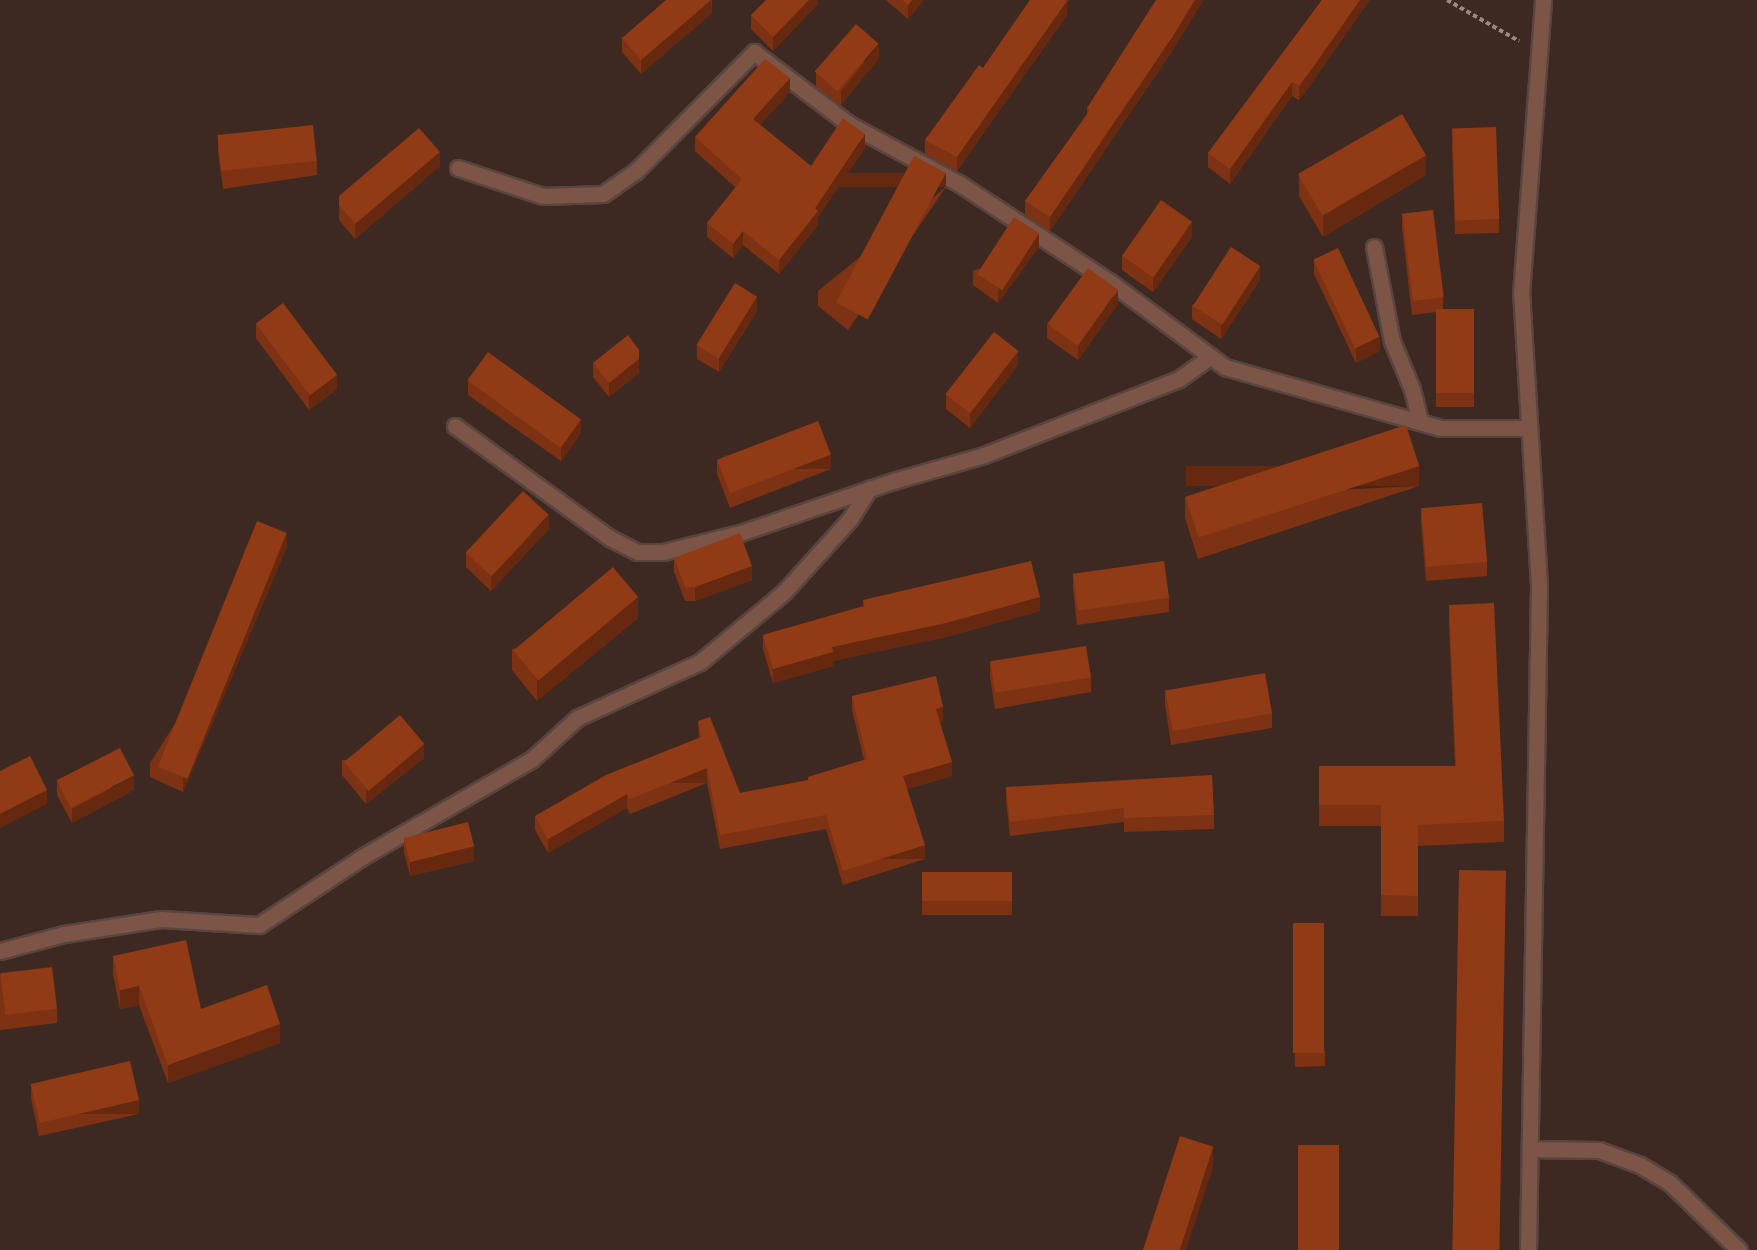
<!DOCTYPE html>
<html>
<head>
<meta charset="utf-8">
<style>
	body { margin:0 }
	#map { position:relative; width:1757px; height:1250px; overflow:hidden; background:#3e2922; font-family:Georgia,serif }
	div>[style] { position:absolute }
	.path>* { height:4px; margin-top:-2px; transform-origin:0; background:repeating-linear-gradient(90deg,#9b8a84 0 4.5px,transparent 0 7.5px) }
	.roads { filter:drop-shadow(2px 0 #59453f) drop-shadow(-2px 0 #59453f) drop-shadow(0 2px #59453f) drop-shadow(0 -2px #59453f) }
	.minor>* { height:15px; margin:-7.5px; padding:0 7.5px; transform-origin:7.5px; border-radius:7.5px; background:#7c5547 }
	.wall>* { inset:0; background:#7d3213; transform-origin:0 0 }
	.shaded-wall>* { inset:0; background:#66290f; transform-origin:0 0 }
	.building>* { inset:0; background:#913a16; transform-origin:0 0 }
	span { translate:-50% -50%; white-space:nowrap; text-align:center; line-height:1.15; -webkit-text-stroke:5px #1e1511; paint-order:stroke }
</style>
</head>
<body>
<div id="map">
	<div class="path">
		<i style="left:1447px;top:0;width:83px;rotate:29.7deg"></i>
	</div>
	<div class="roads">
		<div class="minor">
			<i style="left:458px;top:168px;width:89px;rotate:18.2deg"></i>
			<i style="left:543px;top:196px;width:60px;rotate:-1.9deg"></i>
			<i style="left:603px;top:194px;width:40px;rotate:-34.9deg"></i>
			<i style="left:636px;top:171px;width:168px;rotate:-45.2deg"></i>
			<i style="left:754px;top:52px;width:119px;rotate:37.2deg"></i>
			<i style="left:849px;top:124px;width:126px;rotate:28.4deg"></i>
			<i style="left:960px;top:184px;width:179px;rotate:33.2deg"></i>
			<i style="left:1110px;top:282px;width:143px;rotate:36.5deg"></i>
			<i style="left:1225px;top:367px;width:223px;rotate:15.8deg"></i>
			<i style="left:1440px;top:428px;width:89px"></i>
			<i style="left:1374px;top:247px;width:96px;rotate:79.2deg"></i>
			<i style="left:1392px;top:341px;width:52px;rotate:67.4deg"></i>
			<i style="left:1412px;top:389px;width:34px;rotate:76deg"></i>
			<i style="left:455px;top:426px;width:191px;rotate:35.9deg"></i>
			<i style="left:610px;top:538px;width:31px;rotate:27deg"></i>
			<i style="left:638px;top:552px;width:25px"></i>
			<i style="left:663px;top:552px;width:82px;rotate:-14deg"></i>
			<i style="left:743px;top:532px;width:158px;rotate:-18.8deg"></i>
			<i style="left:893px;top:481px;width:95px;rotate:-15.9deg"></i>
			<i style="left:984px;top:455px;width:209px;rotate:-21.3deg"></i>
			<i style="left:1179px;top:379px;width:39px;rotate:-36deg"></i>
			<i style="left:0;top:951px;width:66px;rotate:-14.9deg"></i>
			<i style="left:64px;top:934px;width:98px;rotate:-8.8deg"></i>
			<i style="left:161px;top:919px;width:98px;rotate:3.5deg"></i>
			<i style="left:259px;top:925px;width:123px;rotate:-33.4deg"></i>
			<i style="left:362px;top:857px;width:195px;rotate:-29.9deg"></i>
			<i style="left:531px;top:760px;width:62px;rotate:-42.4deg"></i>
			<i style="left:577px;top:718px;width:135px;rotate:-24.5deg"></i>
			<i style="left:700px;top:662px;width:109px;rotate:-39.8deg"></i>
			<i style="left:784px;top:592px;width:98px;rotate:-47.9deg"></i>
			<i style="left:850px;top:519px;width:36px;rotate:-58deg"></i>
			<i style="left:1530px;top:1149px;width:69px;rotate:0.8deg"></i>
			<i style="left:1599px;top:1150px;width:44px;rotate:20.1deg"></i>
			<i style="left:1640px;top:1165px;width:35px;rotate:31deg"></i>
			<i style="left:1670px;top:1183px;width:96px;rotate:44.2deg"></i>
			<i style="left:1528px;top:1250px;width:665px;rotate:-89.05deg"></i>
			<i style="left:1539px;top:585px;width:292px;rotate:-93.5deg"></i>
			<i style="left:1521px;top:294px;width:295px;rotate:-85.7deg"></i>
		</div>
	</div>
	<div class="wall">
		<i style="clip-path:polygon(712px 0,712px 13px,641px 74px,622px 52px,622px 38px)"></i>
		<i style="clip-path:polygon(818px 0,818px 4px,773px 51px,751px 29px,751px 15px)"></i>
		<i style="clip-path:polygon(886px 0,924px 0,908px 19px)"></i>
		<i style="clip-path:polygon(1030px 0,1069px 0,1067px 3px,1067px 15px,957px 171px,925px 154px,925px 140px,983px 68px)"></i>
		<i style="clip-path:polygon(1322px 0,1314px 80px,1299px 100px,1292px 96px,1230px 184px,1208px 167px,1208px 153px)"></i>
		<i style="clip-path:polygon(1173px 50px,1050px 231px,1025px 215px,1025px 201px,1087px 115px,1087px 108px)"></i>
		<i style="clip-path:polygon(879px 58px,841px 105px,816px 87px,816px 73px)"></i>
		<i style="clip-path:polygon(790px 92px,760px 125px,811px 166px,865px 148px,818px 217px,818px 225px,779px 274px,743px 245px,733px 258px,707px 237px,707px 223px,736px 188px,695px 151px,695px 137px)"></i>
		<i style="clip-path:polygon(218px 139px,317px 161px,317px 175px,223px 189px,218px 153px)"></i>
		<i style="clip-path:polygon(1452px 143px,1499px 219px,1499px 233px,1455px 234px)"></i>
		<i style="clip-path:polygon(440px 166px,355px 239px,339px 220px,339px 196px)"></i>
		<i style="clip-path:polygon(1426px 175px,1323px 237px,1299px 196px,1299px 176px)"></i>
		<i style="clip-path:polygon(946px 187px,848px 330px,818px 306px,818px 291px)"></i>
		<i style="clip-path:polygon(1402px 214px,1443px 297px,1443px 309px,1474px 309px,1474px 407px,1436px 407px,1436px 312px,1412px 315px,1402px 228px)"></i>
		<i style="clip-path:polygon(1192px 237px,1153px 292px,1122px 270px,1122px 256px)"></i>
		<i style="clip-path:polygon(1039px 247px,998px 303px,973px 285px,973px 271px)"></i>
		<i style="clip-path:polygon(1314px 260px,1380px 351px,1356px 363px,1314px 274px)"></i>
		<i style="clip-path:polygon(1260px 280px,1221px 339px,1192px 319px,1192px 305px)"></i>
		<i style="clip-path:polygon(1118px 304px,1078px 360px,1047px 338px,1047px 324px)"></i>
		<i style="clip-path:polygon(757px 311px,719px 372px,697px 359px,697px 345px)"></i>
		<i style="clip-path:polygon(256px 324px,337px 389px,309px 410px,256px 338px)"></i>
		<i style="clip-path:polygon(593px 363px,639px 373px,609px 397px,593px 377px)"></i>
		<i style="clip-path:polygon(1018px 365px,970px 428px,946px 409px,946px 395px)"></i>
		<i style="clip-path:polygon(468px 381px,581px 433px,561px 461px,468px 395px)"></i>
		<i style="clip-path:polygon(717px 460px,831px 469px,730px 508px,717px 474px)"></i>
		<i style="clip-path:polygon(1419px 486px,1198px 559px,1185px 518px,1185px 497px)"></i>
		<i style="clip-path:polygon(1421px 508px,1487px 562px,1487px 576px,1426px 581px,1421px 523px)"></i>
		<i style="clip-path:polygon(549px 529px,491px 591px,466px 567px,466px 553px)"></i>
		<i style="clip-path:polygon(287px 547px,183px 792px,150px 777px,150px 763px)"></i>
		<i style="clip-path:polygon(674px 558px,752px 580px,695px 601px,685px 601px,674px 572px)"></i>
		<i style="clip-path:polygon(1073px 574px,1169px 598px,1169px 612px,1077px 625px,1073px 588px)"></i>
		<i style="clip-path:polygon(863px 600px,1040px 611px,946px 637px,833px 661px,833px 666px,773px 683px,763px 649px,763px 635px,863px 606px)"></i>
		<i style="clip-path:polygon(1449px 605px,1504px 821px,1504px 842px,1418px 846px,1418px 916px,1381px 916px,1381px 826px,1319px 826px,1319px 766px,1455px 766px,1449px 626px)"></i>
		<i style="clip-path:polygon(638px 618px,537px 701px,512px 670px,512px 649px)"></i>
		<i style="clip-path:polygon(990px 663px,1091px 678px,1091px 692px,995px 709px,990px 677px)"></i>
		<i style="clip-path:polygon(1165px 690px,1272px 713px,1272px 728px,1171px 745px,1165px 704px)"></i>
		<i style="clip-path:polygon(852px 696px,943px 721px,940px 722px,952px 776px,907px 789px,925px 859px,843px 885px,826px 829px,720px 849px,707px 783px,630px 814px,627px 808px,548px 853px,535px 830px,535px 816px,699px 738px,698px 721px,740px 793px,808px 780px,808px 777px,864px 760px,852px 710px)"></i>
		<i style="clip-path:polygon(424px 758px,366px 804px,342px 775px,342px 760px)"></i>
		<i style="clip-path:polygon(57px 781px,134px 790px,72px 823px,57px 795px)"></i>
		<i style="clip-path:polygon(1006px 787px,1214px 815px,1214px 829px,1124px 832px,1124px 822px,1010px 836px,1006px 801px)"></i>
		<i style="clip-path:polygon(404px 838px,474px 861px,410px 876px,404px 852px)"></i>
		<i style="left:922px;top:872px;width:90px;height:43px"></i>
		<i style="clip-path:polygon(1293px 923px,1325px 1052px,1325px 1066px,1295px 1067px)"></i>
		<i style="clip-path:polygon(113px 956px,201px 1009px,280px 1043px,168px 1083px,139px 1005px,120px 1009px,113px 974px)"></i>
		<i style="clip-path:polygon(0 974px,57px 1009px,57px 1023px,0 1030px)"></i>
		<i style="clip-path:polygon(31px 1084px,139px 1114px,39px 1136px,31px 1098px)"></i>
	</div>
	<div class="shaded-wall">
		<i style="clip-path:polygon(711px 0,712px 13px,641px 74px,641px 60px)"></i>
		<i style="clip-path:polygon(809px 0,818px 0,818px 4px,773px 51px,773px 37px)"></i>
		<i style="clip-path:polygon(912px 0,924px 0,908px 19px,908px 5px)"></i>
		<i style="clip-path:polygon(1061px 0,1069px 0,1067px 3px,1067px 15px,957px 171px,957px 157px)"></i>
		<i style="clip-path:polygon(1195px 0,1204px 0,1173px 50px,1050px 231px,1050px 217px)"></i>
		<i style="clip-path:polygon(1360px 0,1370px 0,1314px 80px,1299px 100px,1299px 86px)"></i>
		<i style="clip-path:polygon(879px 44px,879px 58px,841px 105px,841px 91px)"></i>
		<i style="clip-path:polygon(790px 78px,790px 92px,753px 133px,753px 119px)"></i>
		<i style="clip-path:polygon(1292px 82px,1292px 96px,1230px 184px,1230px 169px)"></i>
		<i style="clip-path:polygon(865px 134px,865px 148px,818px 217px,818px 225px,779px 274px,779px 260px,815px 208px)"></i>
		<i style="clip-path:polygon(440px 152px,440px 166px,355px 239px,355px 224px)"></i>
		<i style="clip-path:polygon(1426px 155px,1426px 175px,1323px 237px,1323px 216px)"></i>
		<i style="left:946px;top:173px;width:14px;height:173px;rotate:90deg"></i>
		<i style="clip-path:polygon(1192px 222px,1192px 237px,1153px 292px,1153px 278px)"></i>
		<i style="clip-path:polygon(743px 231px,743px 245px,733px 258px,733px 244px)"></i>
		<i style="clip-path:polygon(1039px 233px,1039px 247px,998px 303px,998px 289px)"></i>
		<i style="clip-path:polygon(1260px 266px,1260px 280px,1221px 339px,1221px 325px)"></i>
		<i style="clip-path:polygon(1118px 290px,1118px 304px,1078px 360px,1078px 346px)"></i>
		<i style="clip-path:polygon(757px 297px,757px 311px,719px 372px,719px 358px)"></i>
		<i style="clip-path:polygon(1380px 337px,1380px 351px,1356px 363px,1356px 348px)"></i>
		<i style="clip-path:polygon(1018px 351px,1018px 365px,970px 428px,970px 414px)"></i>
		<i style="clip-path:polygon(639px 359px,639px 373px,609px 397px,609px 383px)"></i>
		<i style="clip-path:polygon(337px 375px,337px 389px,309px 410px,309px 396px)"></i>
		<i style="clip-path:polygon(581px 419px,581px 433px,561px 461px,561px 447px)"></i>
		<i style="left:831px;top:455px;width:14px;height:108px;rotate:90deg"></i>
		<i style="left:1419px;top:466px;width:20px;height:233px;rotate:90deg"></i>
		<i style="clip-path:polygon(549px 515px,549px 529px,491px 591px,491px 577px)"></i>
		<i style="clip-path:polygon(287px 533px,287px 547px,183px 792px,183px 777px)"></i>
		<i style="clip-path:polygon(752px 566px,752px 580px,695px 601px,695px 587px)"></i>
		<i style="clip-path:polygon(638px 597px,638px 618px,537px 701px,537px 680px)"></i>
		<i style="clip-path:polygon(1040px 597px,1040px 611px,946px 637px,833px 661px,833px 666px,773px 683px,773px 669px,832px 647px)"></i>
		<i style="clip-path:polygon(943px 707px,943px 721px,936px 723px,936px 709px)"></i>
		<i style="clip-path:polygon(424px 744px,424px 758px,366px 804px,366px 790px)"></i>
		<i style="clip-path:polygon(952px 762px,952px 776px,903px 790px,903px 776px)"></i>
		<i style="left:707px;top:768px;width:15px;height:83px;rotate:90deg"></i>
		<i style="clip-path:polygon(134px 776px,134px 790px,72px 823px,72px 809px)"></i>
		<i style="clip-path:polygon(47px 790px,47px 804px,0 828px,0 814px)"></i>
		<i style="clip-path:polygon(627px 794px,627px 808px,548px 853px,548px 839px)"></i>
		<i style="left:925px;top:845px;width:14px;height:86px;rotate:90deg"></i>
		<i style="clip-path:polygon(474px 846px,474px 861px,410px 876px,410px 862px)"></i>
		<i style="clip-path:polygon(139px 986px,139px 1005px,120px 1009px,120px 990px)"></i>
		<i style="clip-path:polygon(280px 1024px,280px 1043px,168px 1083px,168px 1065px)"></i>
		<i style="left:139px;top:1100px;width:14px;height:102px;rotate:90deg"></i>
		<i style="clip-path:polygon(1213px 1147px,1213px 1168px,1186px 1250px,1179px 1250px)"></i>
	</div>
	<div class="building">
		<i style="clip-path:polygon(666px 0,711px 0,641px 60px,622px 38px)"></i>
		<i style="clip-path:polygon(766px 0,809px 0,773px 37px,751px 15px)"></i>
		<i style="clip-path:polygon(902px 0,912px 0,908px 5px)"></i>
		<i style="clip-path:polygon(1030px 0,1065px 0,1067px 1px,957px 157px,925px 140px,979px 65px,983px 68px)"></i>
		<i style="clip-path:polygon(1156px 0,1195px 0,1173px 36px,1050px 217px,1025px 201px,1090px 110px,1087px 108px)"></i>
		<i style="clip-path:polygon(1322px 0,1360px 0,1314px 66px,1299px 86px,1292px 82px,1230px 169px,1208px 153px)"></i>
		<i style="left:856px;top:24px;width:30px;height:63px;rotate:41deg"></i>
		<i style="clip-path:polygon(765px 59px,790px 78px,753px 119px,811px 166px,843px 118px,865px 134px,815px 208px,818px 211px,779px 260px,743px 231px,733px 244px,707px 223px,742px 179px,695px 137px)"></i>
		<i style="left:1402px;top:114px;width:48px;height:120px;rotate:60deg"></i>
		<i style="left:313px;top:125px;width:36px;height:96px;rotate:84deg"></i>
		<i style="left:1496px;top:127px;width:92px;height:44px;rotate:88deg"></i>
		<i style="clip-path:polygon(419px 128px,440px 152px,355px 224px,339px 205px,339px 196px)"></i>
		<i style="left:914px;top:156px;width:36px;height:166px;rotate:28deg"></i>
		<i style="left:1161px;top:200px;width:38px;height:68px;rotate:35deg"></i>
		<i style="left:1433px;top:210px;width:88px;height:31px;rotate:83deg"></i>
		<i style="left:1014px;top:217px;width:30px;height:68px;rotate:33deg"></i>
		<i style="left:1231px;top:247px;width:35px;height:70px;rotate:33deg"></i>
		<i style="left:1338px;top:248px;width:98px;height:27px;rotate:65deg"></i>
		<i style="left:1088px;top:268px;width:37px;height:69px;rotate:36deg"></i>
		<i style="left:735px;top:283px;width:26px;height:73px;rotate:32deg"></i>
		<i style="left:283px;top:303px;width:90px;height:34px;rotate:53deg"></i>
		<i style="left:1436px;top:309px;width:38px;height:84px"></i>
		<i style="left:994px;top:332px;width:31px;height:79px;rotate:38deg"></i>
		<i style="clip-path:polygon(628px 335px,639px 350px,639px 359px,609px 383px,593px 363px)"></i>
		<i style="left:488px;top:352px;width:115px;height:35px;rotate:36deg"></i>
		<i style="left:818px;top:421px;width:36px;height:108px;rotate:69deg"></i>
		<i style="left:1406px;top:425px;width:43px;height:232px;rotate:72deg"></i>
		<i style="left:523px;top:491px;width:35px;height:84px;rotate:43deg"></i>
		<i style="left:1482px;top:503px;width:59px;height:61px;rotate:85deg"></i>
		<i style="left:257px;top:521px;width:32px;height:265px;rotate:22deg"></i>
		<i style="clip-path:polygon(740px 533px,752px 566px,695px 587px,685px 587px,674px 558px)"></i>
		<i style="clip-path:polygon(1031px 561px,1040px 597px,946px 623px,832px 647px,833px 652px,773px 669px,763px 635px,865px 606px,863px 600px)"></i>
		<i style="left:1164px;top:561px;width:37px;height:92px;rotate:82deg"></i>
		<i style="left:613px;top:567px;width:39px;height:130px;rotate:50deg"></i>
		<i style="clip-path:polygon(1494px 603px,1504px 821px,1418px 825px,1418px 896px,1381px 895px,1381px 805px,1319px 805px,1319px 766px,1456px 766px,1449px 605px)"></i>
		<i style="left:1086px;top:646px;width:32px;height:97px;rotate:81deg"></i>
		<i style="left:1265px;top:673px;width:41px;height:101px;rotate:80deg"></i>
		<i style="clip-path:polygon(936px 676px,943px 707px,936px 709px,952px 762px,903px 776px,925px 845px,843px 871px,826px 815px,720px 835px,707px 768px,630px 799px,627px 794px,548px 839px,535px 816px,606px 775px,701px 737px,698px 721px,710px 717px,740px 793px,809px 780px,808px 777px,867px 759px,852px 696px)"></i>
		<i style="left:400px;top:715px;width:38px;height:73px;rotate:50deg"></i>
		<i style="left:120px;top:748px;width:31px;height:71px;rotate:63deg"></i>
		<i style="clip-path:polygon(30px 756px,47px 790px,0 814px,0 771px)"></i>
		<i style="clip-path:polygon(1212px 775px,1214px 815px,1124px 818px,1124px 808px,1010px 822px,1006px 787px)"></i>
		<i style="left:468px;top:822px;width:25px;height:66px;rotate:76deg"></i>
		<i style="left:1459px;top:870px;width:47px;height:380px;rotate:1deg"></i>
		<i style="left:922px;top:872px;width:90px;height:29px"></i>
		<i style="left:1293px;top:923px;width:31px;height:130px"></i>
		<i style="clip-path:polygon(186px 940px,201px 1009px,267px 985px,280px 1024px,168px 1065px,139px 986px,120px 990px,113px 956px)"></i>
		<i style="left:52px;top:967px;width:42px;height:52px;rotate:83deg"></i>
		<i style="left:130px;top:1061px;width:40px;height:102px;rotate:77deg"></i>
		<i style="left:1180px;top:1136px;width:35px;height:120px;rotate:18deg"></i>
		<i style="left:1298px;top:1145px;width:41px;height:105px"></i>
	</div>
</div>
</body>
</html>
